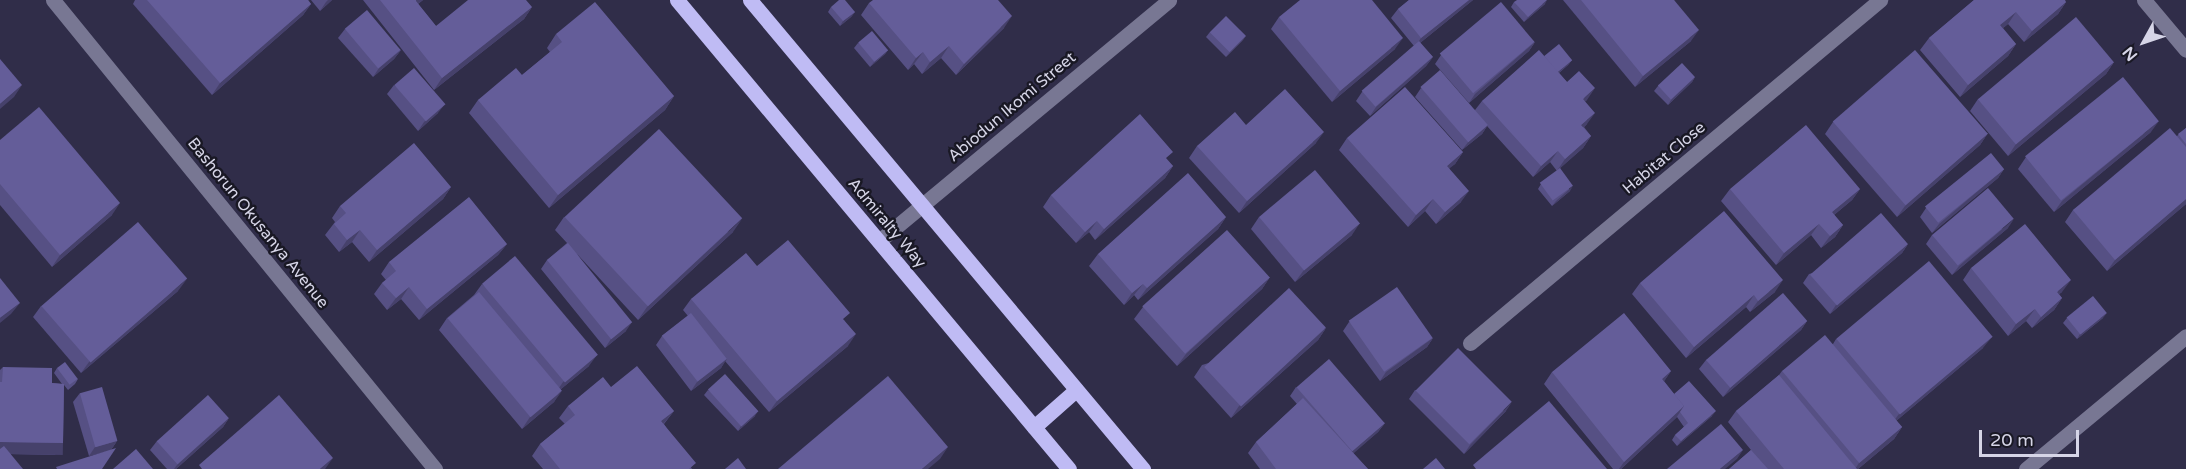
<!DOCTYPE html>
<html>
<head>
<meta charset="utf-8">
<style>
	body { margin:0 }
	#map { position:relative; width:2186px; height:469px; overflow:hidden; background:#302d49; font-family:"Varela Round",sans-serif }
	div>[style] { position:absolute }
	.minor>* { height:15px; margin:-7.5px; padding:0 7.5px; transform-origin:7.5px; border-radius:7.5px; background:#787793 }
	.major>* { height:15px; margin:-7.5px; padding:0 7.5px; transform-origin:7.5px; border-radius:7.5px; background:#bfbbf4 }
	.wall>* { inset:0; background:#565084 }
	.shaded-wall>* { inset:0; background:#46416b; transform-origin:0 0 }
	.building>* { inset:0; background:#645d99; transform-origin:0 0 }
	span { translate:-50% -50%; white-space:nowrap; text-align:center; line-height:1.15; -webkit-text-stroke:5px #191824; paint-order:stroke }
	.street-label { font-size:16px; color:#d6d5e7 }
	.north { position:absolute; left:2114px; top:12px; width:60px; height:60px; -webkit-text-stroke:4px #191824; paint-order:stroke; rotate:230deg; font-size:16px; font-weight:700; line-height:24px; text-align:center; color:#d6d5e7 }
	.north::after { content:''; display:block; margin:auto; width:21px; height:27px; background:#d6d5e7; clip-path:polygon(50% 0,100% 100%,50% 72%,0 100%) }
	.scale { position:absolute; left:1979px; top:430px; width:100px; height:27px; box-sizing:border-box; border:3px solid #d6d5e7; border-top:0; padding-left:8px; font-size:18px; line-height:21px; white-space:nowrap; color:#d6d5e7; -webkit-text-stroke:4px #191824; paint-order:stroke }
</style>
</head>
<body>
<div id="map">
	<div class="minor">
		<i style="left:53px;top:0;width:605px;rotate:50.84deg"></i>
		<i style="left:2144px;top:0;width:65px;rotate:50deg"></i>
		<i style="left:879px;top:241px;width:377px;rotate:-39.7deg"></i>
		<i style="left:1470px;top:343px;width:535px;rotate:-39.92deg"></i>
		<i style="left:2026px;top:469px;width:208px;rotate:-39.7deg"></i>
	</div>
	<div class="major">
		<i style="left:677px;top:0;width:611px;rotate:50.11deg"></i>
		<i style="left:750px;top:0;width:612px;rotate:50.04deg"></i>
		<i style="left:1034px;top:427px;width:56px;rotate:-41.4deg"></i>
	</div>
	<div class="wall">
		<i style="clip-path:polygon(135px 0,308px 0,311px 4px,303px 15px,212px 95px,133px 4px)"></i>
		<i style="clip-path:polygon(311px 0,332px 0,320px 11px)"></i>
		<i style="clip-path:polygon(363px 0,423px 0,418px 4px,436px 26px,532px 7px,524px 19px,434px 90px)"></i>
		<i style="clip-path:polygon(1409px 0,1473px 0,1420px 43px,1433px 57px,1426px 66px,1370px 116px,1356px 101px,1362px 92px,1414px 46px,1391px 18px,1398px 9px)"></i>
		<i style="clip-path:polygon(1563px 0,1674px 0,1691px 41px,1635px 87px)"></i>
		<i style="clip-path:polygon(1974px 0,2066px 2px,2058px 14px,2024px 42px,2008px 24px,2003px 28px,2016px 44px,2008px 56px,1960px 97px,1920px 50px,1929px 38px)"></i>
		<i style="clip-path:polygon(1514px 2px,1545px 4px,1524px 22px,1511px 7px)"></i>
		<i style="clip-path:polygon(869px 3px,1004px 28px,956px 75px,941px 58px,922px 74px,914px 64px,908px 70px,861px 15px)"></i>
		<i style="clip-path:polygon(831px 7px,855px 12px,851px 17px,840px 26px,828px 12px)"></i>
		<i style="clip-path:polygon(1279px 17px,1395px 49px,1332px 102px,1271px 29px)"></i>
		<i style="clip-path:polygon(345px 29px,401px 50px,394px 59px,373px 77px,338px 38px)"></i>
		<i style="clip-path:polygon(1210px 32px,1246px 36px,1242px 41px,1226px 57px,1206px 37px)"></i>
		<i style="clip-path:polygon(556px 34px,674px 96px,665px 110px,549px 208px,469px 113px,478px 100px,522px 75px,550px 52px,547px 48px)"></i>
		<i style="clip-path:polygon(1535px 42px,1529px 51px,1469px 103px,1435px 64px,1441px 55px)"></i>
		<i style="clip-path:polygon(858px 43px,888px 50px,885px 54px,870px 67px,854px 48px)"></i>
		<i style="clip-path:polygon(1544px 56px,1572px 60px,1568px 65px,1559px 73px,1567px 82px,1587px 100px,1585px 101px,1587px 124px,1584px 127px,1591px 136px,1583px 148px,1560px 168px,1570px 191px,1552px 206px,1538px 189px,1541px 184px,1557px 171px,1550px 162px,1533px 177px,1487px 126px,1482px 134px,1462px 150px,1415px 97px,1421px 88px,1475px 110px,1482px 101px)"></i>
		<i style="clip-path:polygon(2114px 62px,2106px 74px,2008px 156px,1970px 111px,1978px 99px)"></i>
		<i style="clip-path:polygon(1695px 77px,1692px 82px,1668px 105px,1654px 91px,1658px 86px)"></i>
		<i style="clip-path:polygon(394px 85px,438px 113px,418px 131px,387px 94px)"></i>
		<i style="clip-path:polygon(1833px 122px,1988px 133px,1980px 145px,1897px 217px,1825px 134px)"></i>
		<i style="clip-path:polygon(1246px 125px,1316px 143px,1239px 213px,1189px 158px,1197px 146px)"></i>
		<i style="clip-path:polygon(2186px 128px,2186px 204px,2107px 271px,2065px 222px,2073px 210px,2177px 136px)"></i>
		<i style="clip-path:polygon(2151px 132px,2054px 212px,2018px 169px,2026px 157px)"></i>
		<i style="clip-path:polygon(1347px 138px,1463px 152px,1455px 164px,1449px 168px,1461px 202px,1436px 224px,1425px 211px,1408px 227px,1339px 150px)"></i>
		<i style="clip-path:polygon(0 140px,112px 215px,52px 267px,0 205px)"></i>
		<i style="clip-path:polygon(1167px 160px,1173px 166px,1165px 178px,1095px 240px,1089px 232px,1076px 243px,1043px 207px,1051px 195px)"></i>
		<i style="clip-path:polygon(2004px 169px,1998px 178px,1932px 233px,1920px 217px,1926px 208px)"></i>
		<i style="clip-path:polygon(451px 187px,443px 199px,369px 262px,352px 242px,339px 252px,325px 235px,335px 222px,332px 218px,340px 206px)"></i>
		<i style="clip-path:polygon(1730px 189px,1860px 189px,1852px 200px,1834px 215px,1843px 225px,1835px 237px,1821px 248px,1811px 235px,1776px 265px,1721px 201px)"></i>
		<i style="clip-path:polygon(564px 217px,733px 232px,638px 320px,577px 254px,626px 331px,605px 348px,541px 269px,547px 260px,567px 243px,555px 230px)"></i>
		<i style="clip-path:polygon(1226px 217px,1218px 229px,1138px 300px,1134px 295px,1124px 305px,1089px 266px,1098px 254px)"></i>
		<i style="clip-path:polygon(1259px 217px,1352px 235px,1295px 282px,1251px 229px)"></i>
		<i style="clip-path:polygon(2008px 228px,1952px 275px,1926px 244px,1932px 235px)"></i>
		<i style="clip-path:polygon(507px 244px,498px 255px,419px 320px,401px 299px,387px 310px,374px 294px,382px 283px,386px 280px,381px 274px,389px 262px)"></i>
		<i style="clip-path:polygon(1908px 244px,1902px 253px,1830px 314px,1803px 283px,1809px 274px)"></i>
		<i style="clip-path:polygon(757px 266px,845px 321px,848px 346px,769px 412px,725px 361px,721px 368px,691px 391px,656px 345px,662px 336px,688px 316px,683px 310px,691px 299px)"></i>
		<i style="clip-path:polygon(1971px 268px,2062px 292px,2059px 294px,2062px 298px,2054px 310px,2032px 328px,2026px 321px,2008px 336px,1963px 280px)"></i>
		<i style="clip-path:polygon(1270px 277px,1262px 289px,1177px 366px,1134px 319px,1143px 307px)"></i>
		<i style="clip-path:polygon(1640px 283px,1775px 292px,1750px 312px,1746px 307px,1686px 358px,1632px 294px)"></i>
		<i style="clip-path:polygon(482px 284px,589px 366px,561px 389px,554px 402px,522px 429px,439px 330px,447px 318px,474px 295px)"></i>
		<i style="clip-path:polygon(178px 291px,81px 373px,33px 317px,41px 306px)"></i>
		<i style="clip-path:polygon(2067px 318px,2103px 318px,2077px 339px,2063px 323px)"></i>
		<i style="clip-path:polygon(1807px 321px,1801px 330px,1723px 397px,1699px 369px,1706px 360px)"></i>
		<i style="clip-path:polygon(1349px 322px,1433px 338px,1427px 347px,1380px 381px,1343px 331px)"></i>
		<i style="clip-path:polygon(1326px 328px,1318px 340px,1231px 418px,1194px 377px,1202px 365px)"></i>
		<i style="clip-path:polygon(1836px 339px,1983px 348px,1896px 421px,1902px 427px,1894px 439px,1858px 469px,1729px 469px,1751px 450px,1728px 422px,1736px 411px,1779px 375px,1782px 371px,1833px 344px)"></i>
		<i style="clip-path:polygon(3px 367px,52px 383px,62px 384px,54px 373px,57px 368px,78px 379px,75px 384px,68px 390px,64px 385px,63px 443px,55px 455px,11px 454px,0 469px,0 370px)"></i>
		<i style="clip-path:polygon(1671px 371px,1664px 381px,1674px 394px,1712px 416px,1677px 446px,1672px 440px,1675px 435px,1684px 427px,1677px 417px,1621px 469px,1613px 469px,1544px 384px,1552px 372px)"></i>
		<i style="clip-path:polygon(611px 387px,674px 411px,664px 424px,692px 469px,543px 469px,532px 456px,540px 444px,565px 424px,559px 418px,568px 406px)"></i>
		<i style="clip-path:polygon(1296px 387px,1385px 423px,1378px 432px,1353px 453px,1368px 469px,1260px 469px,1248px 453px,1256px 442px,1297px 404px,1290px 396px)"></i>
		<i style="clip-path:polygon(708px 390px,755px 416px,738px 431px,704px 395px)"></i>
		<i style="clip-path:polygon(1415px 390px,1506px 411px,1464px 454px,1409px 399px)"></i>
		<i style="clip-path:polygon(80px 393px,117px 441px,111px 450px,89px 456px,73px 402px)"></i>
		<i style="clip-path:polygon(229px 418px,223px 427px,176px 469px,167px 469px,150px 450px,157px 441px)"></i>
	</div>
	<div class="shaded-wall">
		<i style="clip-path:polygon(328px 0,332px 0,320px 11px,326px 2px)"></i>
		<i style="clip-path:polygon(416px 0,423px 0,407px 12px)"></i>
		<i style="clip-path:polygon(1469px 0,1473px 0,1415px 47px,1421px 38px)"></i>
		<i style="clip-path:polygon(1547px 0,1545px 4px,1524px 22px,1528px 17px)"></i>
		<i style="clip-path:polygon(2066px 2px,2058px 14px,2024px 42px,2032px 31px)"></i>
		<i style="clip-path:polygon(311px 4px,303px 15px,212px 95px,220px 83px)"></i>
		<i style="clip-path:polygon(532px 7px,524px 19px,434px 90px,442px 78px)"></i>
		<i style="clip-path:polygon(855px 12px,851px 17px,840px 26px,843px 21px)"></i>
		<i style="clip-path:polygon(2016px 12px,2008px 24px,1992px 37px,2000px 25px)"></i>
		<i style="clip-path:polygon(1012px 16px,1004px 28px,956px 75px,964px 64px)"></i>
		<i style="clip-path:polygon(1699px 30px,1691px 41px,1635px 87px,1643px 76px)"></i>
		<i style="clip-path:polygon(1246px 36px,1242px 41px,1226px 57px,1230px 52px)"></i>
		<i style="clip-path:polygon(1403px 38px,1395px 49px,1332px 102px,1340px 91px)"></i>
		<i style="clip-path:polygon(1535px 42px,1529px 51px,1469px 103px,1475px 94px)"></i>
		<i style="clip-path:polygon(2016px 44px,2008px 56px,1960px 97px,1968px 85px)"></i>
		<i style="clip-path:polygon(949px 46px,941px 58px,922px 74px,930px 62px)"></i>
		<i style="clip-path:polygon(401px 50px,394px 59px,373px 77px,379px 68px)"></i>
		<i style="clip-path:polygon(888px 50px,885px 54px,870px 67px,874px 62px)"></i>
		<i style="clip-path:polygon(923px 52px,914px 64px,908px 70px,916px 58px)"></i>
		<i style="clip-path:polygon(1433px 57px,1426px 66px,1370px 116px,1376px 107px)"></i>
		<i style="clip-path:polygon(1572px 60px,1568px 65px,1552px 78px,1556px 73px)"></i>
		<i style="clip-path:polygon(2114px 62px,2106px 74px,2008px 156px,2016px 144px)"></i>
		<i style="clip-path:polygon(1695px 77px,1692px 82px,1668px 105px,1671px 100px)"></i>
		<i style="clip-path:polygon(22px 85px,14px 97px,0 109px,0 104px)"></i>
		<i style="clip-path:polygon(1595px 88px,1587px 100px,1575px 111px,1583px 99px)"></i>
		<i style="clip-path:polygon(674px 96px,665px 110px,549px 208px,558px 195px)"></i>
		<i style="clip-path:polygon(445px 104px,438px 113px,418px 131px,424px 122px)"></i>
		<i style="clip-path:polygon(1595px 113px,1587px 124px,1573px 136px,1581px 125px)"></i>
		<i style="clip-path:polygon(2159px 121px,2151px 132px,2054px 212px,2062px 201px)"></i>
		<i style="clip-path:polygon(1488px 125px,1482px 134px,1462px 150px,1469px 141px)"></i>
		<i style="clip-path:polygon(1324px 132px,1316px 143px,1239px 213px,1247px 201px)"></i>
		<i style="clip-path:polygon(1988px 133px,1980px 145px,1897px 217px,1905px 206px)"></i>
		<i style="clip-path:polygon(1591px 136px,1583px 148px,1557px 171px,1565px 159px)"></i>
		<i style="clip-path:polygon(1558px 151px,1550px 162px,1533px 177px,1541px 166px)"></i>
		<i style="clip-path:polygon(1463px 152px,1455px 164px,1439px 177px,1447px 166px)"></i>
		<i style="clip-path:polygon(1173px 166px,1165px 178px,1095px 240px,1104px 229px)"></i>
		<i style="clip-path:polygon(2004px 169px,1998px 178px,1932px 233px,1939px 224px)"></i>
		<i style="clip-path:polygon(1573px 186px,1570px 191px,1552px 206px,1556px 201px)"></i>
		<i style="clip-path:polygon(451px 187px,443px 199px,369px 262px,377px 250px)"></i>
		<i style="clip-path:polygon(1860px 189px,1852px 200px,1823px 224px,1832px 212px)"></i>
		<i style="clip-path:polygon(1469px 191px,1461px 202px,1436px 224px,1445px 212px)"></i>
		<i style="clip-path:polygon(1433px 199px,1425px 211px,1408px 227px,1416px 215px)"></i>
		<i style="clip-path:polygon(2186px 199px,2186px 204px,2107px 271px,2115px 260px)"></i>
		<i style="clip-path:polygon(120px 203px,112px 215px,52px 267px,60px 255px)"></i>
		<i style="clip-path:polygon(1226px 217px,1218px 229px,1138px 300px,1147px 288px)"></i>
		<i style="clip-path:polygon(742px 219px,733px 232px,638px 320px,647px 307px)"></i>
		<i style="clip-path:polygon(2014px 219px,2008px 228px,1952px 275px,1959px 266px)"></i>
		<i style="clip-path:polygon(1097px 221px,1089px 232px,1076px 243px,1085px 232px)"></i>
		<i style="clip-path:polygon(1360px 223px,1352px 235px,1295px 282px,1304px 270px)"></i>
		<i style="clip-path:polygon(1819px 224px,1811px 235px,1776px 265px,1784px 253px)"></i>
		<i style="clip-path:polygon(1843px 225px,1835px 237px,1821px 248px,1830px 236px)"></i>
		<i style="clip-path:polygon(360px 230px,352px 242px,339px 252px,347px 240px)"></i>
		<i style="clip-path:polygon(507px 244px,498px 255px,419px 320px,427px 309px)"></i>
		<i style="clip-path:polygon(1908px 244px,1902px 253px,1830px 314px,1836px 305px)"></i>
		<i style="clip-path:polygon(1270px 277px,1262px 289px,1177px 366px,1186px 354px)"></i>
		<i style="clip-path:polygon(187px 279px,178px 291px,81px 373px,89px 362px)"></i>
		<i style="clip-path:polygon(1783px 280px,1775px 292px,1750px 312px,1758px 301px)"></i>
		<i style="clip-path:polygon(2071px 280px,2062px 292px,2048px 303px,2057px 292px)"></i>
		<i style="clip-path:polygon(1143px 284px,1134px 295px,1124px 305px,1132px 293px)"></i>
		<i style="clip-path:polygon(409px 287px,401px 299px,387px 310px,396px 298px)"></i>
		<i style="clip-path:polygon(1754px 295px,1746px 307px,1686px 358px,1694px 347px)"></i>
		<i style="clip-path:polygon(2062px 298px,2054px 310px,2032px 328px,2041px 317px)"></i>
		<i style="clip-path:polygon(20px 303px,11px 314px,0 323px,0 318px)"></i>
		<i style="clip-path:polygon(2035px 309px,2026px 321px,2008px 336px,2016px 324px)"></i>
		<i style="clip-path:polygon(2107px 313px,2103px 318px,2077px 339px,2080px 334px)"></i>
		<i style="clip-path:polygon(1807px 321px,1801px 330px,1723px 397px,1730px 388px)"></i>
		<i style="clip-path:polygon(632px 322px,626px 331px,605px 348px,611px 339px)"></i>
		<i style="clip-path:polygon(1326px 328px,1318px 340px,1231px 418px,1239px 406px)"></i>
		<i style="clip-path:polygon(856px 334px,848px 346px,769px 412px,777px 401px)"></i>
		<i style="clip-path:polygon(1992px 337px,1983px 348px,1890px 426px,1899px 414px)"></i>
		<i style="clip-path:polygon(1433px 338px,1427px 347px,1380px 381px,1386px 372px)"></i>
		<i style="clip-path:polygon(597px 355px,589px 366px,555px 394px,563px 382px)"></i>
		<i style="clip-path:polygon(727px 359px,721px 368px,691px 391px,697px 382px)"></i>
		<i style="clip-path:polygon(1671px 371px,1663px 383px,1662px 379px)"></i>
		<i style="clip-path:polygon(562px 391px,554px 402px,522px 429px,530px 417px)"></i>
		<i style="clip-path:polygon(1512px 402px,1506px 411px,1464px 454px,1470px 445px)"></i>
		<i style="clip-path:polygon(1684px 406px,1676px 418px,1621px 469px,1619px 469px,1624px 462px)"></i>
		<i style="clip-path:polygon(674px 411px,665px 422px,653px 433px,661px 421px)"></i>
		<i style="clip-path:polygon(758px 411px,755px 416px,738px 431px,741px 426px)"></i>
		<i style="clip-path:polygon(1716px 411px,1712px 416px,1677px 446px,1681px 441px)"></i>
		<i style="clip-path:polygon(229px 418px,223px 427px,176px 469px,174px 469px,177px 465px)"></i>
		<i style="clip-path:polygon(1385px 423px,1378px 432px,1346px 460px,1352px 451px)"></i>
		<i style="clip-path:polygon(1902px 427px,1894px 439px,1858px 469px,1855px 469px,1859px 463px)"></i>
		<i style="clip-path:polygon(117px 441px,111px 450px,89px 456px,95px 447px)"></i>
		<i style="left:0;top:442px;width:63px;height:12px;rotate:1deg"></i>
		<i style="clip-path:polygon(948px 447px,940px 459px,928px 469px,922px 469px)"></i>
		<i style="clip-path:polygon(1743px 450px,1737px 459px,1725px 469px,1720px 469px)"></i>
		<i style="clip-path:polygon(333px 458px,325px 469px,320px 469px)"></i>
	</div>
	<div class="building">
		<i style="clip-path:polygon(147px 0,308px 0,311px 4px,220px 83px)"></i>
		<i style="clip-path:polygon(380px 0,416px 0,416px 1px,436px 26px,468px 0,526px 0,532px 7px,442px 78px)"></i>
		<i style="clip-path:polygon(839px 0,845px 0,855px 12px,843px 21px,831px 7px)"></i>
		<i style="clip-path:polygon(873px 0,998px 0,1012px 16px,964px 64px,949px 46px,930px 62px,923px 52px,916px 58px,869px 3px)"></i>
		<i style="clip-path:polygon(1300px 0,1372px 0,1403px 38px,1340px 91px,1279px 17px)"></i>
		<i style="clip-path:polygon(1409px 0,1469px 0,1421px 38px,1398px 9px)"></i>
		<i style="clip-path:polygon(1517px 0,1547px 0,1528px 17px,1514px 2px)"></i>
		<i style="clip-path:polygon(1581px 0,1674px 0,1699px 30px,1643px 76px)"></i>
		<i style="clip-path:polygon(1974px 0,2065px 0,2066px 2px,2032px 31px,2016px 12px,2000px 25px,2016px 44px,1968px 85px,1929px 38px)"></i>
		<i style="clip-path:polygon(595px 2px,674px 96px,558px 195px,478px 100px,516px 68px,522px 75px,562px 42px,556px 34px)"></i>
		<i style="left:1501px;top:2px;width:52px;height:80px;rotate:50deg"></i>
		<i style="left:367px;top:10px;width:52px;height:29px;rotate:50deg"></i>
		<i style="left:1226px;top:16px;width:28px;height:23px;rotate:45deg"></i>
		<i style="left:2076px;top:17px;width:59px;height:128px;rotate:50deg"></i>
		<i style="left:872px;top:31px;width:25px;height:18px;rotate:50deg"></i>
		<i style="left:1419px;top:41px;width:21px;height:76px;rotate:49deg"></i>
		<i style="left:1559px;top:44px;width:21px;height:19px;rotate:51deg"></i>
		<i style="clip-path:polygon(1539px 50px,1567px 82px,1579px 71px,1595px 88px,1583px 99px,1595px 113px,1581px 125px,1591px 136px,1565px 159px,1558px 151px,1541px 166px,1482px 101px)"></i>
		<i style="left:1915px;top:50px;width:111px;height:109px;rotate:49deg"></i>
		<i style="clip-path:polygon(0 59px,22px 85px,0 104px)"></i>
		<i style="left:1682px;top:63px;width:19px;height:33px;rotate:47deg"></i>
		<i style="left:414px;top:68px;width:48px;height:26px;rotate:49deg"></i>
		<i style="left:1440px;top:70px;width:73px;height:26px;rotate:49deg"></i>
		<i style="left:2123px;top:77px;width:57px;height:126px;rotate:51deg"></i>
		<i style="clip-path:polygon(1405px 87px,1463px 152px,1447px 166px,1469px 191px,1445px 212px,1433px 199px,1416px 215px,1347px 138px)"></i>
		<i style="clip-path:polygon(1285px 89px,1324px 132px,1247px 201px,1197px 146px,1235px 112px,1246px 125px)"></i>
		<i style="clip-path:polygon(39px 107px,120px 203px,60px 255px,0 184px,0 140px)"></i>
		<i style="clip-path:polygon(1140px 114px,1173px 152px,1166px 158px,1173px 166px,1104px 229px,1097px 221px,1085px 232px,1051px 195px)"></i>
		<i style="clip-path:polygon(1806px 125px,1860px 189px,1832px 212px,1843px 225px,1830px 236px,1819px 224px,1784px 253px,1730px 189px)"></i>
		<i style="clip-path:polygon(2170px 128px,2186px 147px,2186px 199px,2115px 260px,2073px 210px)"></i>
		<i style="clip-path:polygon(2186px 128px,2186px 144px,2178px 134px)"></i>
		<i style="left:659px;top:129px;width:122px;height:129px;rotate:47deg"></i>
		<i style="clip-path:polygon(414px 143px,451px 187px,377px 250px,360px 230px,347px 240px,334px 224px,346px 213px,340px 206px)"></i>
		<i style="left:1991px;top:153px;width:21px;height:85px;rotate:51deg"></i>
		<i style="left:1560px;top:168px;width:22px;height:25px;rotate:54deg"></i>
		<i style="left:1315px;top:170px;width:70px;height:73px;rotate:50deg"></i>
		<i style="clip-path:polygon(1188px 173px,1226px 217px,1147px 288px,1143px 284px,1132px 293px,1098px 254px)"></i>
		<i style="left:1988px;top:188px;width:40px;height:73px;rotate:50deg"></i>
		<i style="clip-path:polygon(469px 197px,507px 244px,427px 309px,409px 287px,396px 298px,382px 283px,396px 271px,389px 262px)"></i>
		<i style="clip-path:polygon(1724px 211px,1783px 280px,1758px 301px,1754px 295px,1694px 347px,1640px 283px)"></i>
		<i style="left:1881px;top:213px;width:41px;height:94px;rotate:49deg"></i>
		<i style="left:138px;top:222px;width:75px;height:128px;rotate:49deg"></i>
		<i style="clip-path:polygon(2025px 224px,2071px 280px,2057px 292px,2062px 298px,2041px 317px,2035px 309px,2016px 324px,1971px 268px)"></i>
		<i style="left:1227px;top:230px;width:64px;height:114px;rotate:48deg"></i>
		<i style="clip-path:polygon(788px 240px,850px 313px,843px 319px,856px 334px,777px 401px,691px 299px,746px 253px,757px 266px)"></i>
		<i style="left:568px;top:243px;width:102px;height:27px;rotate:51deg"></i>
		<i style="left:515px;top:256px;width:129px;height:43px;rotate:50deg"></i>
		<i style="left:1929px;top:261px;width:99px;height:121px;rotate:50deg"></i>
		<i style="clip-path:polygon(0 278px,20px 303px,0 318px)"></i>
		<i style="left:1397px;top:287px;width:62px;height:59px;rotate:55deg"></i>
		<i style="left:1289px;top:288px;width:54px;height:116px;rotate:47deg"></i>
		<i style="left:479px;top:292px;width:129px;height:41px;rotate:50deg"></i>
		<i style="left:1783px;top:293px;width:37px;height:102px;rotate:49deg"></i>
		<i style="left:2093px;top:296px;width:22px;height:34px;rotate:51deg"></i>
		<i style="left:691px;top:313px;width:58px;height:37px;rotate:52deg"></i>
		<i style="clip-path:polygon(1624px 313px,1671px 371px,1662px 379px,1684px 406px,1624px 462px,1552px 372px)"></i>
		<i style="left:1825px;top:335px;width:120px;height:56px;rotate:50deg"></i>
		<i style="left:1458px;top:348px;width:76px;height:60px;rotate:45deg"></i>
		<i style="left:1329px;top:359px;width:85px;height:43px;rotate:49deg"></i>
		<i style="left:65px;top:362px;width:21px;height:10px;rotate:53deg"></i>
		<i style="clip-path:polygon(637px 366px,674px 411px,661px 421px,696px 463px,689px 469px,560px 469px,540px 444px,575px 415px,568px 406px,603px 377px,611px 387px)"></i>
		<i style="clip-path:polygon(3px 367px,52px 368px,52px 383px,64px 384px,63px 443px,0 442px,0 382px,2px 382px)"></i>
		<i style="left:725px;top:374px;width:50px;height:23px;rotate:48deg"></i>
		<i style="clip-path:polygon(1779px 375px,1857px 469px,1784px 469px,1736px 411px)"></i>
		<i style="clip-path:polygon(888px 376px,948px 447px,922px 469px,778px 469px)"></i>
		<i style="clip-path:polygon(1689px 381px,1716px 411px,1681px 441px,1675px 435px,1688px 423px,1680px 412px,1684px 406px,1674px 394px)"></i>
		<i style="left:102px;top:387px;width:56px;height:23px;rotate:74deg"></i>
		<i style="left:208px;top:395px;width:31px;height:69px;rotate:48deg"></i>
		<i style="clip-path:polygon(279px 395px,333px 458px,320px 469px,202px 469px,199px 465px)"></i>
		<i style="clip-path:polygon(1303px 398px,1368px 469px,1276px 469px,1256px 442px)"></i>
		<i style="clip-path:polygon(1549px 401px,1607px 469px,1476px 469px,1473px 465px)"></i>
		<i style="clip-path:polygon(1721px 424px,1743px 450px,1720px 469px,1667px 469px)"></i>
		<i style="clip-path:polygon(4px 446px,23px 469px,0 469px,0 449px)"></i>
		<i style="clip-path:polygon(116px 448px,102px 469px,57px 469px,56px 467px)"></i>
		<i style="clip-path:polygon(136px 449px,153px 469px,113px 469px)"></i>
		<i style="clip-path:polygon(1751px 450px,1768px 469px,1729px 469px)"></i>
		<i style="clip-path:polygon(738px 458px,746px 469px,725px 469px)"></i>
		<i style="clip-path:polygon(1436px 458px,1445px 469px,1423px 469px)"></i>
	</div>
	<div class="street-label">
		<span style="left:1012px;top:107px;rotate:-40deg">Abiodun Ikomi Street</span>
		<span style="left:1664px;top:158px;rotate:-40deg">Habitat Close</span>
		<span style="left:258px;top:223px;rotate:51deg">Bashorun Okusanya Avenue</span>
		<span style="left:887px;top:223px;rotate:50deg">Admiralty Way</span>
	</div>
	<div class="north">N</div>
	<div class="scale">20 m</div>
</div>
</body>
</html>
